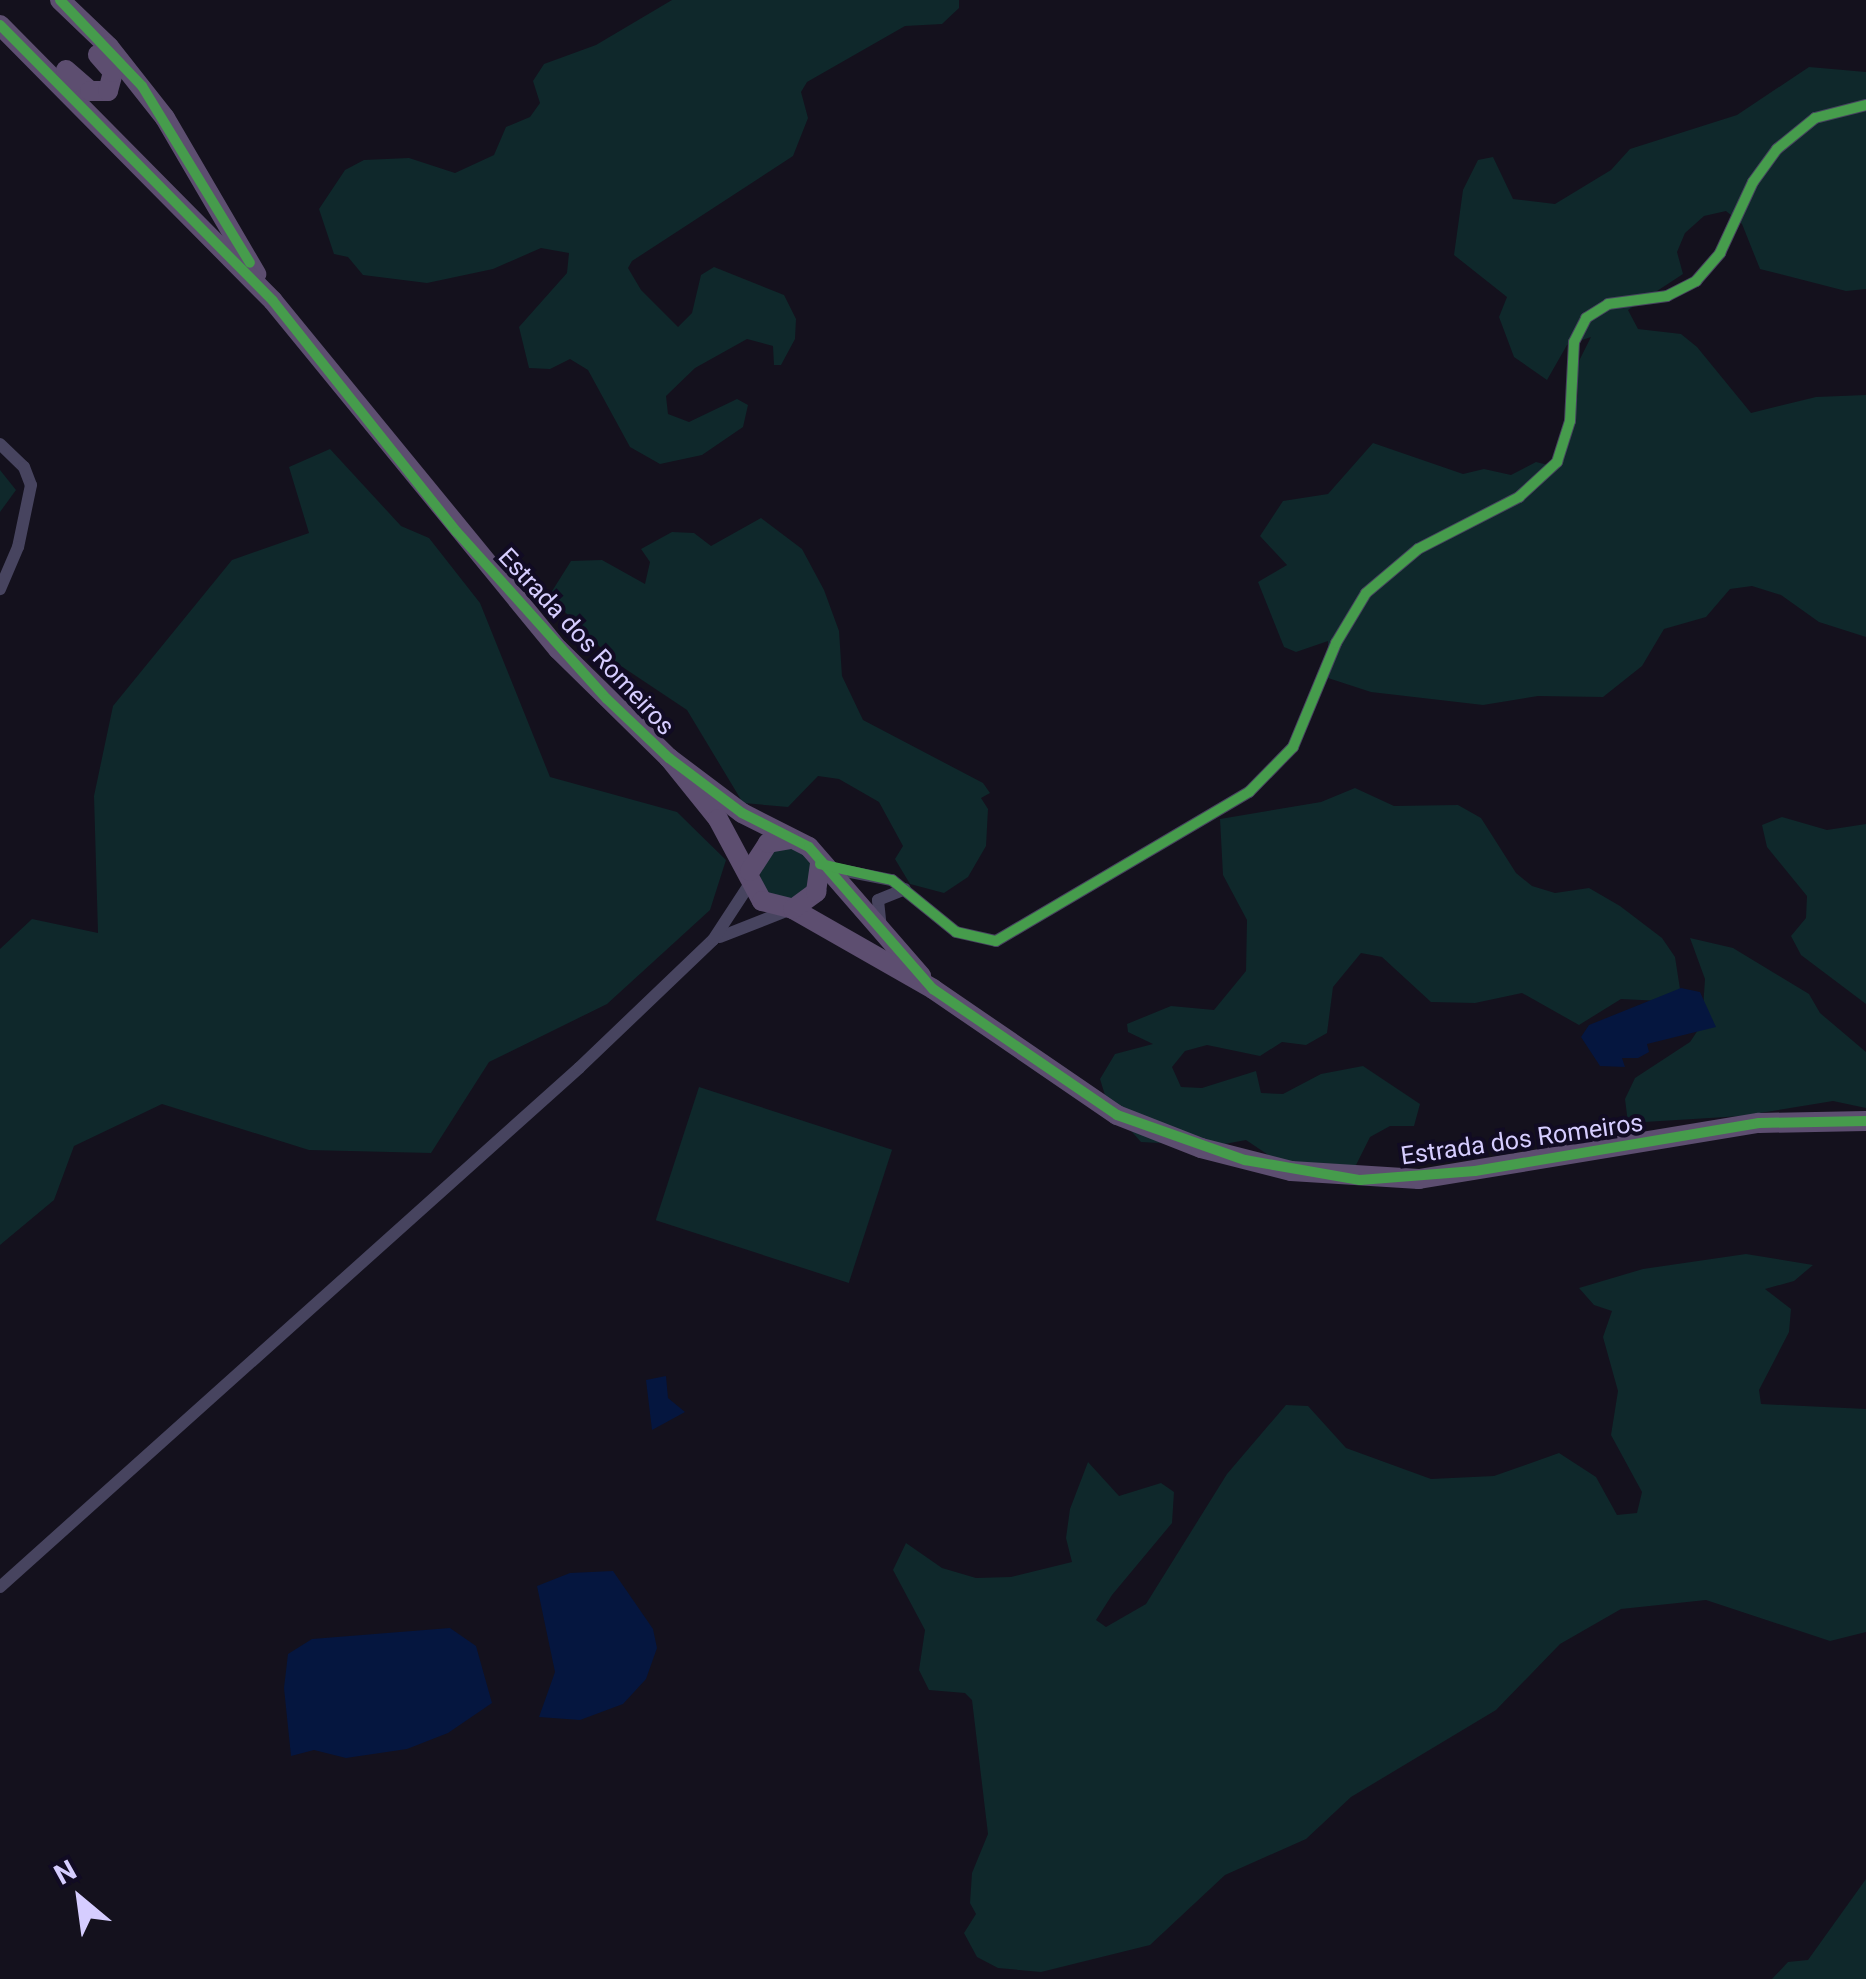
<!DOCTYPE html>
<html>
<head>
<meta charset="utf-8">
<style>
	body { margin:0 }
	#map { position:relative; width:1866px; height:1979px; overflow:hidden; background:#14111d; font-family:Roboto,sans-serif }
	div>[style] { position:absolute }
	.green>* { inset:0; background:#0f282b; transform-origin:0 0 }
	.round { border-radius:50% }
	.water>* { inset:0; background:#05163f }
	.street>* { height:12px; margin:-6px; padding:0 6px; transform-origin:6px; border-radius:6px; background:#47445f }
	.primary>* { height:20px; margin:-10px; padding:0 10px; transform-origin:10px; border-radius:10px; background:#5d4e70 }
	.cycleway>* { height:10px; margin:-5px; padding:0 5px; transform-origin:5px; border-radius:5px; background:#469c4c }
	span { translate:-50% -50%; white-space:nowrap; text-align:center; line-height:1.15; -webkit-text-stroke:8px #110b23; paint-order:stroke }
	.street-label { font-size:25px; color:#d6cdff }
	.north { position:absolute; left:30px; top:1849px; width:100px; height:100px; -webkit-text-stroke:8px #110b23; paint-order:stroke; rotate:331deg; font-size:28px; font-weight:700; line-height:40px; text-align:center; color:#d6cdff }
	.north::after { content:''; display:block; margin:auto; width:35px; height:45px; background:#d6cdff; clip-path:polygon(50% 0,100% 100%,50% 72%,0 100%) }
</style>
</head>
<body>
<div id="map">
	<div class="green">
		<i style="clip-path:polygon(672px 0,959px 0,959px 8px,942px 24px,905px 26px,807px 82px,801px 92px,808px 118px,793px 156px,632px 261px,628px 268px,641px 290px,678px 327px,692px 313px,701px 275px,714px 267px,784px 295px,796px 319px,795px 339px,781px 365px,774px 365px,773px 346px,747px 339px,695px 368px,666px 396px,668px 414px,689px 422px,737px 399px,748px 405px,743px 427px,702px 455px,660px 464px,630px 447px,588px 370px,570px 359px,550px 369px,529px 368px,519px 327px,567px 273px,569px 253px,541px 248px,493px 269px,427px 283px,363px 275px,348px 257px,334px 254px,319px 209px,345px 170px,364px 160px,409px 158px,455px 173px,494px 155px,506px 127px,530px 117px,540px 103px,533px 81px,544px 64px,596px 45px)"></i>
		<i style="clip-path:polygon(1809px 67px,1866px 72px,1866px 289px,1846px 291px,1760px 269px,1742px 224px,1726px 211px,1704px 216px,1685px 233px,1677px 252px,1683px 274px,1628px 310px,1638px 329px,1681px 334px,1697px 347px,1751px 413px,1816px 397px,1866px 395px,1866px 637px,1819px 622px,1781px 595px,1752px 586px,1730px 589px,1706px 617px,1664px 629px,1642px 666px,1603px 697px,1538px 696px,1483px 705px,1371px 692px,1328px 678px,1328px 641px,1296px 652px,1284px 647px,1258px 582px,1287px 565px,1260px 536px,1283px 501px,1328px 494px,1373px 443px,1463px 474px,1484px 469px,1511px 475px,1536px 462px,1556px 467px,1562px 459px,1578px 395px,1577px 365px,1591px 337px,1567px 345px,1547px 380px,1514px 357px,1499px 317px,1507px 297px,1454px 255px,1463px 190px,1478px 160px,1493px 157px,1513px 199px,1555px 204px,1611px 170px,1630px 149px,1737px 115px)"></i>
		<i style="clip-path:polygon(330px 449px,401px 526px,429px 538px,480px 603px,550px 777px,677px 812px,726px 860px,710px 910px,607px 1004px,489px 1062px,431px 1153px,309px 1150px,162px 1104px,74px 1146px,54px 1200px,0 1245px,0 949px,32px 919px,98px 933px,94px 796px,113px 706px,232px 560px,309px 533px,289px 467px)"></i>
		<i style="clip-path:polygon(0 470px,16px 490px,0 512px)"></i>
		<i style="clip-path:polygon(761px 518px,802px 549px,824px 590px,839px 631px,842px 676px,863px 720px,983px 783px,990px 793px,981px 798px,988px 809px,986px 846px,968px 877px,944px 893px,910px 884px,895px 859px,903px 846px,879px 802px,839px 779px,818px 776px,788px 807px,743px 803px,687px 710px,615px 662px,549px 596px,571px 561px,602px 560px,645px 584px,650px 562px,641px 549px,672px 532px,694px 533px,711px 546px)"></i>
		<i style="clip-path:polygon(1355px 788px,1394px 806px,1458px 805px,1481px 818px,1516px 873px,1532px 886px,1555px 893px,1589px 888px,1620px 906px,1662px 938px,1675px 957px,1682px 1002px,1621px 999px,1579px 1025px,1522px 993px,1475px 1003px,1431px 1002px,1382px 957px,1361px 953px,1333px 987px,1327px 1033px,1306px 1045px,1282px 1042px,1260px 1056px,1207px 1045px,1185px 1051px,1172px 1067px,1181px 1087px,1202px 1088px,1256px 1071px,1261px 1093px,1283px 1094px,1321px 1074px,1363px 1066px,1420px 1104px,1414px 1126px,1390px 1126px,1370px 1137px,1355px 1167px,1280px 1163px,1246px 1140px,1214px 1146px,1141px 1142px,1108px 1105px,1100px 1079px,1115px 1054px,1153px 1044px,1128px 1032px,1127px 1024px,1171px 1006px,1214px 1010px,1246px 971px,1247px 920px,1223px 875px,1220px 819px,1321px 802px)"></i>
		<i style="clip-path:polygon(1782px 817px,1827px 830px,1866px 824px,1866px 1004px,1801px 955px,1791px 936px,1806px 918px,1807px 896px,1767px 847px,1762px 825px)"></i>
		<i class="round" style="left:760px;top:847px;width:52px;height:52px"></i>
		<i style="clip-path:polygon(1690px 938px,1733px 948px,1809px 994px,1820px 1013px,1866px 1052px,1866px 1108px,1833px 1101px,1742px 1116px,1628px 1123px,1625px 1099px,1635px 1078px,1690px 1042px,1702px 1024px,1705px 979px)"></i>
		<i style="left:699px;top:1087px;width:203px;height:140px;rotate:18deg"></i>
		<i style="clip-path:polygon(1746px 1254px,1813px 1265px,1794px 1281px,1765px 1289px,1791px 1309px,1789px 1332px,1759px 1390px,1761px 1404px,1866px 1409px,1866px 1632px,1830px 1641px,1706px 1600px,1621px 1609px,1560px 1644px,1496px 1710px,1351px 1797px,1306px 1839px,1225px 1875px,1150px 1945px,1041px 1972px,998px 1968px,977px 1957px,964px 1933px,976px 1914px,970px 1903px,972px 1873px,988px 1834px,972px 1700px,965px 1693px,929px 1690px,919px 1670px,925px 1630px,893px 1570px,906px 1543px,942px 1568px,976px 1578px,1011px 1577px,1072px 1562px,1066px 1538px,1070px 1509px,1088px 1462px,1119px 1496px,1161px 1483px,1174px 1492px,1172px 1523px,1112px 1595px,1096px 1620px,1106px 1627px,1146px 1604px,1227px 1474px,1286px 1405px,1308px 1406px,1346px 1448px,1431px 1479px,1494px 1476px,1559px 1453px,1596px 1477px,1617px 1515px,1637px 1513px,1642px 1492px,1611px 1435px,1618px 1391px,1603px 1337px,1612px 1311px,1594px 1305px,1579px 1288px,1643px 1269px)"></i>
		<i style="clip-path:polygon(1866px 1879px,1866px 1979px,1772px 1979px,1788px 1962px,1808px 1960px)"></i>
	</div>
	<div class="water">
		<i style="clip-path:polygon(1681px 988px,1700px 992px,1716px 1027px,1647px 1044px,1649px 1052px,1638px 1058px,1622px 1058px,1625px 1067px,1600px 1066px,1581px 1037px,1589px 1025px)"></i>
		<i style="clip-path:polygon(666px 1376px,668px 1398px,685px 1412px,652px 1430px,646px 1380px)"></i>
		<i style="clip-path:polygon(613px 1571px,653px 1629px,657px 1648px,646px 1679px,623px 1704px,580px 1720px,539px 1717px,555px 1672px,537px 1586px,570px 1573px)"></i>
		<i style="clip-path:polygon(450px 1628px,476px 1646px,492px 1703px,448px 1733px,407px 1749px,346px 1758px,314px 1750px,291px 1756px,284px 1688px,288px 1654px,312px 1639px)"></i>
	</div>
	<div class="street">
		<i style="left:0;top:444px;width:33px;rotate:44deg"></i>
		<i style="left:24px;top:467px;width:19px;rotate:69deg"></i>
		<i style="left:31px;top:485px;width:63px;rotate:101.8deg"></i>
		<i style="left:18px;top:547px;width:46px;rotate:113.2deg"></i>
		<i style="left:830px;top:868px;width:63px;rotate:11deg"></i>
		<i style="left:892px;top:880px;width:82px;rotate:39.1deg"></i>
		<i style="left:956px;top:932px;width:41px;rotate:12.7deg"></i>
		<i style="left:996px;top:941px;width:294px;rotate:-30.5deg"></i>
		<i style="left:1249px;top:792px;width:63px;rotate:-45.6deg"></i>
		<i style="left:1293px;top:747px;width:113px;rotate:-67.5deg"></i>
		<i style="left:1336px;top:643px;width:58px;rotate:-59deg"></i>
		<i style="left:1366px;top:593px;width:68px;rotate:-40.2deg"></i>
		<i style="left:1418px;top:549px;width:114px;rotate:-27.2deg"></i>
		<i style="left:1519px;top:497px;width:52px;rotate:-42.6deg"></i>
		<i style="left:1557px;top:462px;width:43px;rotate:-72.4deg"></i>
		<i style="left:1570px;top:421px;width:79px;rotate:-87.1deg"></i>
		<i style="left:1574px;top:342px;width:27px;rotate:-63deg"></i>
		<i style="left:1586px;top:318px;width:26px;rotate:-32deg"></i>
		<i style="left:1608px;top:304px;width:60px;rotate:-7.7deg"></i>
		<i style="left:1667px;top:296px;width:33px;rotate:-27deg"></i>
		<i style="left:1696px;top:281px;width:37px;rotate:-49deg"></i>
		<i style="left:1720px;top:253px;width:78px;rotate:-65.1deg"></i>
		<i style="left:1753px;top:182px;width:41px;rotate:-54deg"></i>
		<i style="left:1777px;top:149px;width:49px;rotate:-39.2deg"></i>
		<i style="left:1815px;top:118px;width:53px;rotate:-14.3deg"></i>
		<i style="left:881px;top:929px;width:29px;rotate:-96deg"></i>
		<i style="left:878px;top:900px;width:29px;rotate:-22deg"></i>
		<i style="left:720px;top:937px;width:74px;rotate:-21.4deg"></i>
		<i style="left:0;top:1587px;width:778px;rotate:-41.87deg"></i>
		<i style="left:579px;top:1068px;width:185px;rotate:-43.7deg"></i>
		<i style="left:713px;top:940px;width:69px;rotate:-56.8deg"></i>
	</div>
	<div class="primary">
		<i style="left:60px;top:0;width:68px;rotate:43.8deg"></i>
		<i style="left:109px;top:47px;width:90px;rotate:51.7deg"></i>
		<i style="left:165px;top:118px;width:181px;rotate:59.7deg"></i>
		<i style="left:0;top:25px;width:388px;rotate:45.3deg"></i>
		<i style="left:273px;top:301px;width:450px;rotate:50.7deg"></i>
		<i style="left:558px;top:649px;width:156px;rotate:44.5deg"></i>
		<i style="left:669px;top:758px;width:91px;rotate:37deg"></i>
		<i style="left:742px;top:813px;width:75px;rotate:26.9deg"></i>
		<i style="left:809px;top:847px;width:171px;rotate:49deg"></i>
		<i style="left:66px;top:70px;width:32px;rotate:41deg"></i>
		<i style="left:90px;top:91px;width:18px"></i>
		<i style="left:108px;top:91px;width:20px;rotate:-75deg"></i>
		<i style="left:113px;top:72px;width:23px;rotate:-131deg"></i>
		<i style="left:669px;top:758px;width:78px;rotate:51.2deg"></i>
		<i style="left:718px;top:819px;width:93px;rotate:61.8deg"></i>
		<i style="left:762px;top:901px;width:32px;rotate:14deg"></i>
		<i style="left:793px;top:909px;width:161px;rotate:29.7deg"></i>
		<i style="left:933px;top:989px;width:223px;rotate:34.4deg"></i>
		<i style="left:1117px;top:1115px;width:90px;rotate:21.4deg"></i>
		<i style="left:1201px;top:1148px;width:93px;rotate:14.3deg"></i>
		<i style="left:1291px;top:1171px;width:128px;rotate:3.6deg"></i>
		<i style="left:1419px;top:1179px;width:345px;rotate:-9.4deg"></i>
		<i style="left:1759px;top:1123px;width:107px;rotate:-1.1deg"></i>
		<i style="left:750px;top:871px;width:33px;rotate:-57deg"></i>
		<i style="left:768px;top:843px;width:22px;rotate:-10deg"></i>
		<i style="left:793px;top:909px;width:29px;rotate:-36deg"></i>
		<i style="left:816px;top:892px;width:28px;rotate:-82deg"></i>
	</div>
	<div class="cycleway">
		<i style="left:60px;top:0;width:119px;rotate:46.4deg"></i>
		<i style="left:142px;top:86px;width:207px;rotate:58.6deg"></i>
		<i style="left:0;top:25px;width:388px;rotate:45.3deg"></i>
		<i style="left:273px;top:301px;width:295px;rotate:51.5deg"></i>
		<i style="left:457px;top:532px;width:224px;rotate:48.1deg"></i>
		<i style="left:607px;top:699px;width:86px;rotate:43.6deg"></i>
		<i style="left:669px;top:758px;width:91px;rotate:37deg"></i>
		<i style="left:742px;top:813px;width:75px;rotate:26.9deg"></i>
		<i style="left:809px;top:847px;width:189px;rotate:48.9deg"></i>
		<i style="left:933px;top:989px;width:223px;rotate:34.4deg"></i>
		<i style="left:1117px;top:1115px;width:136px;rotate:19.4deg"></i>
		<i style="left:1245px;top:1160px;width:117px;rotate:9.9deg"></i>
		<i style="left:1360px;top:1180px;width:115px;rotate:-4.5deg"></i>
		<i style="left:1475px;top:1171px;width:288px;rotate:-9.6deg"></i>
		<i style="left:1759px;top:1123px;width:107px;rotate:-1.1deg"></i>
		<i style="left:820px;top:864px;width:74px;rotate:12.5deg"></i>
		<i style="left:892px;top:880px;width:82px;rotate:39.1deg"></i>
		<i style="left:956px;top:932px;width:41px;rotate:12.7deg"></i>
		<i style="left:996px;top:941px;width:294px;rotate:-30.5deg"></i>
		<i style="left:1249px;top:792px;width:63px;rotate:-45.6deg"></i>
		<i style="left:1293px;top:747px;width:113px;rotate:-67.5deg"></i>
		<i style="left:1336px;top:643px;width:58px;rotate:-59deg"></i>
		<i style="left:1366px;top:593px;width:68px;rotate:-40.2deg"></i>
		<i style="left:1418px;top:549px;width:114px;rotate:-27.2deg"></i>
		<i style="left:1519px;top:497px;width:52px;rotate:-42.6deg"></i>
		<i style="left:1557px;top:462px;width:43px;rotate:-72.4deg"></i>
		<i style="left:1570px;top:421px;width:79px;rotate:-87.1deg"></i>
		<i style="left:1574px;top:342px;width:27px;rotate:-63deg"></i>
		<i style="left:1586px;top:318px;width:26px;rotate:-32deg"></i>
		<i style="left:1608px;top:304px;width:60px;rotate:-7.7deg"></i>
		<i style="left:1667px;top:296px;width:33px;rotate:-27deg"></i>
		<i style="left:1696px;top:281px;width:37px;rotate:-49deg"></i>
		<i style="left:1720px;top:253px;width:78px;rotate:-65.1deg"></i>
		<i style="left:1753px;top:182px;width:41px;rotate:-54deg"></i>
		<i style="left:1777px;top:149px;width:49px;rotate:-39.2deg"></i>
		<i style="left:1815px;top:118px;width:53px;rotate:-14.3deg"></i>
	</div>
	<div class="street-label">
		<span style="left:586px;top:642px;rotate:47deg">Estrada dos Romeiros</span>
		<span style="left:1522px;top:1140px;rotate:-8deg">Estrada dos Romeiros</span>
	</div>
	<div class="north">N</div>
</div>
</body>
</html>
